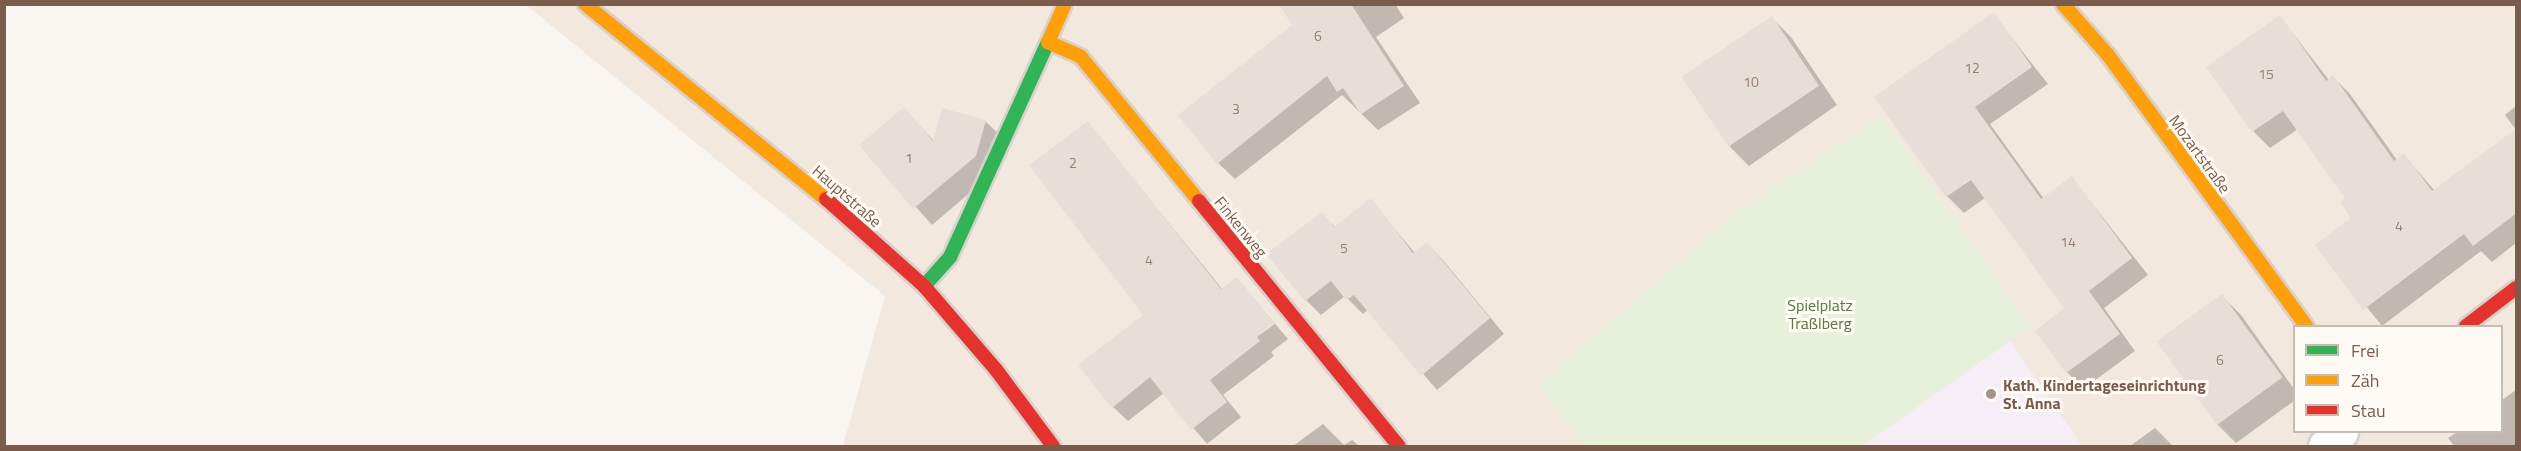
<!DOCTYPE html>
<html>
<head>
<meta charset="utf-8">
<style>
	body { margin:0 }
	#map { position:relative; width:2521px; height:451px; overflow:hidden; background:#f9f5f0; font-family:"Titillium Web",sans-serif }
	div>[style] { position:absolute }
	.residential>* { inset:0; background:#f2e8de }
	.education>* { inset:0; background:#f6eef6 }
	.green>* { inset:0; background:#e7f0db }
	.shadow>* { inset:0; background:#0003 }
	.building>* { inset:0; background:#e6ded7; transform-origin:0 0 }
	.roads { filter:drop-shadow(2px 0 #d7d1cb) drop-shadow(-2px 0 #d7d1cb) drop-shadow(0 2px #d7d1cb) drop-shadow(0 -2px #d7d1cb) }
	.street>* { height:33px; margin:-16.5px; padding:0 16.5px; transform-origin:16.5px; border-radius:16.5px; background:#fefefd }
	.fast>* { height:14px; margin:-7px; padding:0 7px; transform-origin:7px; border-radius:7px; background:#30b455 }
	.slow>* { height:14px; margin:-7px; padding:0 7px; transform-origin:7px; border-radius:7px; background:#ff9f0a }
	.jam>* { height:14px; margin:-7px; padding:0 7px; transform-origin:7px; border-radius:7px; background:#e5322d }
	.dots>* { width:16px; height:16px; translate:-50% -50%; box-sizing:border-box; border:3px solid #fffaf3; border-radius:50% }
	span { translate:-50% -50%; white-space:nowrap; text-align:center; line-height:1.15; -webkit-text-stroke:6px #fffaf3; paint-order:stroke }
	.number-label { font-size:14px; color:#977e72 }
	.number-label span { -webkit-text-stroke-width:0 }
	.street-label { font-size:16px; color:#7a5c4d }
	.park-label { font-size:16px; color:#537a41 }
	.poi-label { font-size:16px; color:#7a5c4d; font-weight:700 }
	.left { translate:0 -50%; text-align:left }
	.frame { position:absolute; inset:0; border:6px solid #7a5c4d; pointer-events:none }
	.legend { position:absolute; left:2293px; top:325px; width:210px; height:108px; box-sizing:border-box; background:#fffaf3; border:2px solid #cabbb1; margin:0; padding:8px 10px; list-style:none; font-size:18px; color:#7a5c4d }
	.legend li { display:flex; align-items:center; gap:12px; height:30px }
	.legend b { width:30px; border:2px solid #cabbb1 }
</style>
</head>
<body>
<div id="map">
	<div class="residential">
		<i style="clip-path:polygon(evenodd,526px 5px,2516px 5px,2516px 446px,843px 446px,885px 296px,526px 5px,2294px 326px,2502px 326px,2502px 432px,2294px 432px,2294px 326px)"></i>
	</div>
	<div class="education">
		<i style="clip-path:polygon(2010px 341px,2082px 446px,1862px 446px)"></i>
	</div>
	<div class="green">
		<i style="clip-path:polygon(1882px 115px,2030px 327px,1862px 446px,1584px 446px,1539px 384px,1740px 209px)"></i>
	</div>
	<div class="shadow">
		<i style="clip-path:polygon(1281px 4px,1395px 4px,1404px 18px,1376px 37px,1420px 103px,1378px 130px,1342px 95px,1235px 179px,1218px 163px,1294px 25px)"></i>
		<i style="clip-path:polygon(1993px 14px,2048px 84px,1990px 124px,2044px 199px,2072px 178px,2148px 275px,2104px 308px,2135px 351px,2083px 389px,2067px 372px,2066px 308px,1985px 198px,1964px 213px,1947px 196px,1876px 97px)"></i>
		<i style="clip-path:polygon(2280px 17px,2329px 80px,2333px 77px,2350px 94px,2397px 160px,2404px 155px,2435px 191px,2516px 130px,2516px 243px,2492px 262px,2481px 251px,2382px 326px,2317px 245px,2353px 218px,2347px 198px,2298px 129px,2270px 148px,2253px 131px)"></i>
		<i style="clip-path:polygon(1772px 18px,1791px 37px,1837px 105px,1749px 166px,1730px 147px)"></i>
		<i style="clip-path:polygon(2516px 106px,2516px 130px,2505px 115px)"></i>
		<i style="clip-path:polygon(904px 109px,935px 142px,985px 121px,1003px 138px,993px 173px,932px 225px,861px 145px)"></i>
		<i style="clip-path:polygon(1088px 123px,1223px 290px,1237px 279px,1288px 339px,1271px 352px,1274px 356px,1223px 395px,1241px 417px,1207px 444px,1164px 393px,1128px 421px,1113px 407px,1145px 315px)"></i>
		<i style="clip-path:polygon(1370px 200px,1415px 253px,1427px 244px,1442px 259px,1504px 334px,1437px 390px,1368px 310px,1363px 314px,1345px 296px,1321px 315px,1306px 300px,1322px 214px,1335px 227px)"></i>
		<i style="clip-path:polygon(2222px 296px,2241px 315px,2294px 389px,2294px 401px,2236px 443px,2217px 424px)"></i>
		<i style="clip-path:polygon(2516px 390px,2516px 446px,2454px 446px,2448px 438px,2457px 432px,2502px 432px,2502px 400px)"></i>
		<i style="clip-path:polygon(1323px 424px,1344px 445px,1352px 440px,1359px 446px,1293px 446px)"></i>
		<i style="clip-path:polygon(2155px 428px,2173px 446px,2130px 446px)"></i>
	</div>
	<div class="building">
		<i style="clip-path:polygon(1279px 4px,1351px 4px,1404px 86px,1361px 114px,1343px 88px,1337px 92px,1327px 76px,1217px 164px,1178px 115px,1292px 25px)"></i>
		<i style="clip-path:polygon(1994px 12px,2032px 67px,1975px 107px,2041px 199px,2072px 176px,2132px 258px,2089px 291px,2120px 334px,2066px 373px,2035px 331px,2064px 308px,1971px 180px,1946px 197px,1874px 97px)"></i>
		<i style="clip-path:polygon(2280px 15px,2326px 81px,2333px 75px,2394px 161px,2404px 153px,2432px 191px,2517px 128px,2517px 213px,2473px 246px,2464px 234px,2363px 310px,2315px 245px,2351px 218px,2340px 202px,2345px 198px,2283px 111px,2252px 132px,2206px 67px)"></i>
		<i style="left:1772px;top:16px;width:84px;height:109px;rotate:56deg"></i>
		<i style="clip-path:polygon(904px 107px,933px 141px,942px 108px,986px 120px,976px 156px,913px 209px,859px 145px)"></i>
		<i style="clip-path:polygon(1088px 121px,1221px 289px,1237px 277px,1275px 324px,1257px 337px,1260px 341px,1210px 380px,1227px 402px,1191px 430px,1150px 377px,1112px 408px,1078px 365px,1143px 315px,1029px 165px)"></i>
		<i style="clip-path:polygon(1371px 198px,1413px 253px,1427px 242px,1490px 318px,1421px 376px,1354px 295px,1346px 300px,1331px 281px,1305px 301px,1266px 254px,1322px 212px,1334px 227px)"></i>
		<i style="left:2222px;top:294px;width:103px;height:81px;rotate:54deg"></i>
	</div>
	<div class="roads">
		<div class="street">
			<i style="left:2325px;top:446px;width:21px;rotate:-41deg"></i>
		</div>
		<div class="fast">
			<i style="left:924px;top:286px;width:39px;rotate:-48deg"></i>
			<i style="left:950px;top:257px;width:236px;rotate:-65.5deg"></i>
		</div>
		<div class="slow">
			<i style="left:585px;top:4px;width:310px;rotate:39deg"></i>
			<i style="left:1065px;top:4px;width:42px;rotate:114.1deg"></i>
			<i style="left:1048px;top:42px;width:36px;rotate:24deg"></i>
			<i style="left:1081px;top:57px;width:186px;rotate:50.7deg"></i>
			<i style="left:2063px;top:4px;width:68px;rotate:48.6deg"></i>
			<i style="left:2108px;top:55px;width:336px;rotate:53.8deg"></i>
		</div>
		<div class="jam">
			<i style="left:826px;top:199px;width:131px;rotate:41.6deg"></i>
			<i style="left:924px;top:286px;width:112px;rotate:49.3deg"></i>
			<i style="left:997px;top:371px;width:94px;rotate:53.3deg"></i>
			<i style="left:1199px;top:201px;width:316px;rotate:50.8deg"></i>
			<i style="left:2466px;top:326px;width:63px;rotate:-37.2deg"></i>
		</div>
	</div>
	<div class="dots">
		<i style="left:1991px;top:394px;background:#a69286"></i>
	</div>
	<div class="number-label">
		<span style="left:1318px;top:36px">6</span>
		<span style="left:1972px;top:68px">12</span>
		<span style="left:2266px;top:74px">15</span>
		<span style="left:1751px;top:82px">10</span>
		<span style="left:1236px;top:109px">3</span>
		<span style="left:909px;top:158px">1</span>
		<span style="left:1073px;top:163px">2</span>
		<span style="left:2399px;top:226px">4</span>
		<span style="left:2068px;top:242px">14</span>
		<span style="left:1344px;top:248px">5</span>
		<span style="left:1149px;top:260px">4</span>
		<span style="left:2220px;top:360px">6</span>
	</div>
	<div class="street-label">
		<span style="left:2200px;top:154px;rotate:54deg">Mozartstraße</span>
		<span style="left:847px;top:196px;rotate:41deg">Hauptstraße</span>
		<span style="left:1241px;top:227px;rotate:51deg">Finkenweg</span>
	</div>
	<div class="park-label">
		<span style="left:1820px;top:314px">Spielplatz<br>Traßlberg</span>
	</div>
	<div class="poi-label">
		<span class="left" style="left:2003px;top:394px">Kath. Kindertageseinrichtung<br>St. Anna</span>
	</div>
	<div class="frame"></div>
	<ul class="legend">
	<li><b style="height:8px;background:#30b455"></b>Frei</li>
	<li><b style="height:8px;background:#ff9f0a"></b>Zäh</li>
	<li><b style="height:8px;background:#e5322d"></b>Stau</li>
	</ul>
</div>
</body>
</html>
